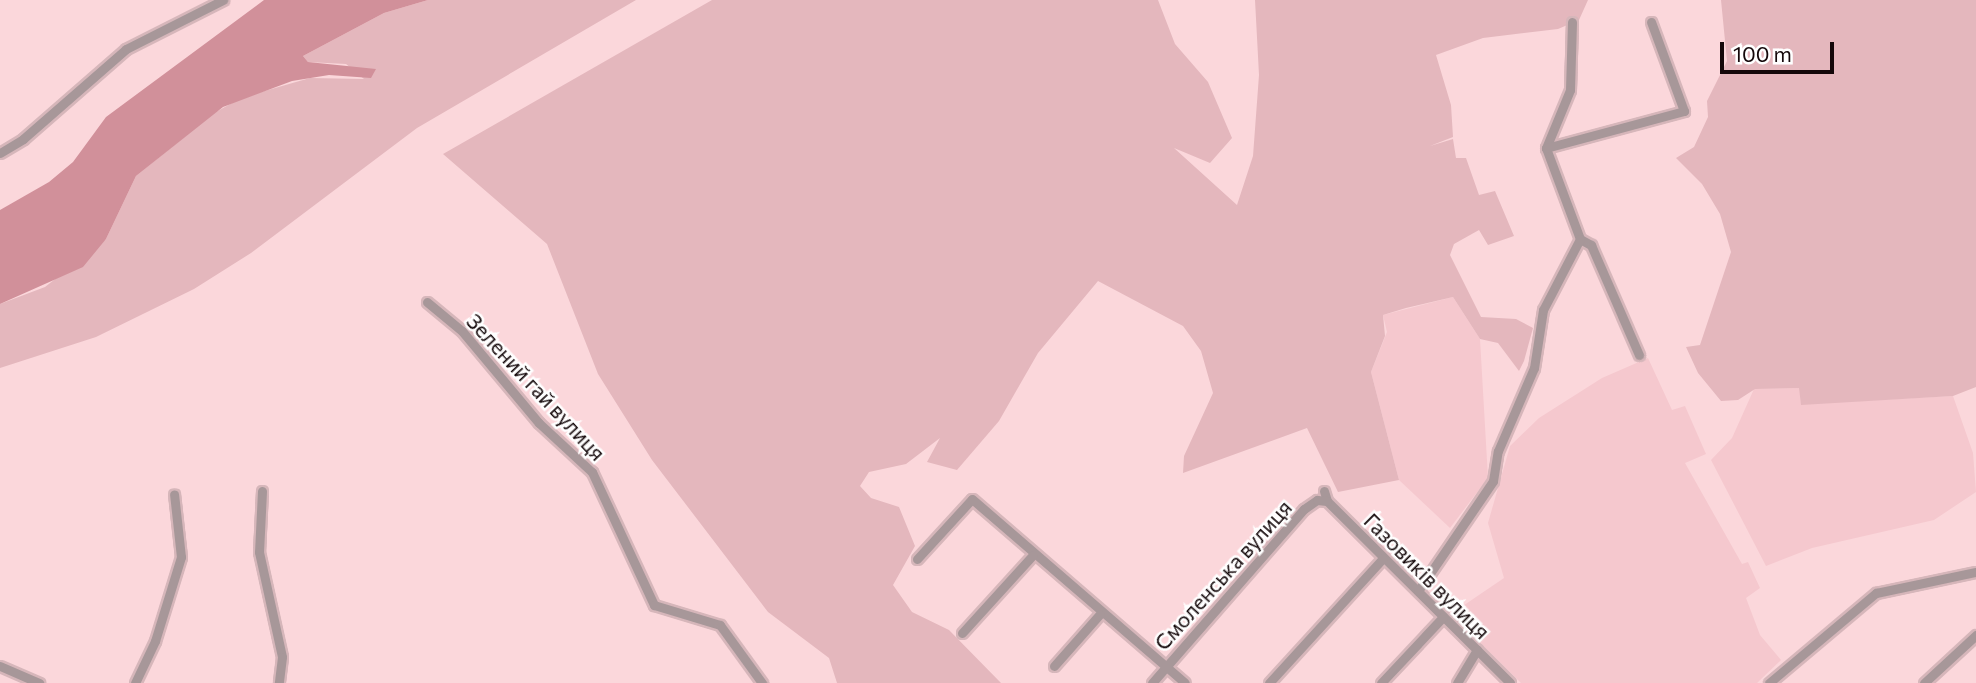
<!DOCTYPE html>
<html>
<head>
<meta charset="utf-8">
<style>
	body { margin:0 }
	#map { position:relative; width:1976px; height:683px; overflow:hidden; background:#fbd7db; font-family:Commissioner,sans-serif }
	div>[style] { position:absolute }
	.built>* { inset:0; background:#f5c8ce }
	.green>* { inset:0; background:#e4b7bd }
	.water>* { inset:0; background:#d1909a }
	.roads { filter:drop-shadow(2px 0 #d6b6ba) drop-shadow(-2px 0 #d6b6ba) drop-shadow(0 2px #d6b6ba) drop-shadow(0 -2px #d6b6ba) }
	.street>* { height:9px; margin:-4.5px; padding:0 4.5px; transform-origin:4.5px; border-radius:4.5px; background:#a79799 }
	span { translate:-50% -50%; white-space:nowrap; text-align:center; line-height:1.15; -webkit-text-stroke:5px #fff; paint-order:stroke }
	.street-label { font-size:21px; color:#14080a }
	.scale { position:absolute; left:1720px; top:42px; width:114px; height:32px; box-sizing:border-box; border:4px solid #14080a; border-top:0; padding-left:9px; font-size:21px; line-height:24px; white-space:nowrap; color:#14080a; -webkit-text-stroke:5px #fff; paint-order:stroke }
</style>
</head>
<body>
<div id="map">
	<div class="built">
		<i style="clip-path:polygon(1453px 297px,1480px 339px,1488px 478px,1450px 528px,1399px 480px,1371px 372px,1387px 332px,1383px 315px)"></i>
		<i style="clip-path:polygon(1648px 358px,1672px 410px,1685px 406px,1706px 454px,1685px 463px,1742px 564px,1748px 562px,1760px 588px,1746px 598px,1760px 635px,1781px 660px,1757px 683px,1521px 683px,1451px 614px,1504px 578px,1488px 523px,1510px 446px,1539px 418px,1602px 378px)"></i>
		<i style="clip-path:polygon(1800px 388px,1801px 404px,1953px 396px,1973px 453px,1976px 492px,1934px 520px,1812px 548px,1766px 566px,1711px 460px,1732px 438px,1754px 389px)"></i>
	</div>
	<div class="green">
		<i style="clip-path:polygon(428px 0,636px 0,417px 128px,251px 253px,194px 289px,96px 337px,0 368px,0 304px,45px 287px,106px 239px,136px 176px,214px 113px,243px 97px,310px 78px,364px 79px,346px 64px,308px 62px,303px 56px,384px 13px)"></i>
		<i style="clip-path:polygon(712px 0,1158px 0,1175px 44px,1208px 82px,1232px 138px,1210px 163px,1174px 148px,1237px 205px,1253px 156px,1259px 75px,1255px 0,1588px 0,1579px 20px,1558px 29px,1483px 38px,1436px 55px,1451px 105px,1453px 137px,1430px 146px,1453px 139px,1456px 158px,1466px 158px,1479px 195px,1495px 191px,1514px 236px,1488px 245px,1479px 230px,1454px 244px,1450px 255px,1481px 317px,1516px 319px,1533px 328px,1524px 361px,1519px 371px,1498px 343px,1480px 339px,1453px 297px,1406px 308px,1383px 315px,1385px 336px,1371px 372px,1399px 480px,1338px 492px,1307px 428px,1183px 473px,1184px 456px,1213px 393px,1201px 351px,1183px 326px,1098px 281px,1038px 353px,999px 421px,957px 470px,927px 462px,940px 438px,906px 464px,869px 472px,860px 486px,871px 498px,899px 507px,915px 546px,893px 585px,912px 612px,949px 630px,1001px 683px,837px 683px,829px 658px,768px 612px,652px 460px,598px 374px,547px 244px,443px 154px)"></i>
		<i style="clip-path:polygon(1721px 0,1976px 0,1976px 387px,1953px 396px,1801px 405px,1799px 388px,1755px 389px,1738px 400px,1721px 401px,1698px 373px,1686px 347px,1700px 345px,1731px 252px,1720px 214px,1702px 184px,1676px 158px,1694px 147px,1708px 117px,1707px 101px,1727px 61px)"></i>
	</div>
	<div class="water">
		<i style="clip-path:polygon(264px 0,428px 0,384px 13px,303px 56px,308px 62px,376px 69px,371px 78px,329px 75px,292px 81px,223px 107px,136px 176px,106px 239px,83px 267px,0 304px,0 210px,49px 182px,73px 162px,106px 117px)"></i>
	</div>
	<div class="roads">
		<div class="street">
			<i style="left:1572px;top:22px;width:68px;rotate:91.7deg"></i>
			<i style="left:1570px;top:90px;width:63px;rotate:112.5deg"></i>
			<i style="left:1546px;top:148px;width:97px;rotate:69.5deg"></i>
			<i style="left:1580px;top:239px;width:13px;rotate:29deg"></i>
			<i style="left:1591px;top:245px;width:120px;rotate:66.4deg"></i>
			<i style="left:1546px;top:148px;width:143px;rotate:-15deg"></i>
			<i style="left:1684px;top:111px;width:95px;rotate:-110.3deg"></i>
			<i style="left:0;top:153px;width:27px;rotate:-31deg"></i>
			<i style="left:23px;top:139px;width:137px;rotate:-41.1deg"></i>
			<i style="left:126px;top:49px;width:109px;rotate:-26.8deg"></i>
			<i style="left:427px;top:302px;width:45px;rotate:39.6deg"></i>
			<i style="left:462px;top:331px;width:120px;rotate:50.1deg"></i>
			<i style="left:539px;top:423px;width:72px;rotate:42.8deg"></i>
			<i style="left:592px;top:472px;width:147px;rotate:65deg"></i>
			<i style="left:654px;top:605px;width:69px;rotate:16.9deg"></i>
			<i style="left:720px;top:625px;width:72px;rotate:54.1deg"></i>
			<i style="left:262px;top:491px;width:61px;rotate:92.8deg"></i>
			<i style="left:259px;top:552px;width:107px;rotate:77.6deg"></i>
			<i style="left:282px;top:657px;width:26px;rotate:97deg"></i>
			<i style="left:1324px;top:491px;width:10px;rotate:73deg"></i>
			<i style="left:1327px;top:501px;width:258px;rotate:44.8deg"></i>
			<i style="left:917px;top:559px;width:81px;rotate:-47.5deg"></i>
			<i style="left:972px;top:499px;width:281px;rotate:40.8deg"></i>
			<i style="left:1418px;top:591px;width:133px;rotate:-55.7deg"></i>
			<i style="left:1493px;top:481px;width:30px;rotate:-81deg"></i>
			<i style="left:1498px;top:451px;width:90px;rotate:-66.6deg"></i>
			<i style="left:1534px;top:368px;width:59px;rotate:-81.2deg"></i>
			<i style="left:1543px;top:310px;width:80px;rotate:-62.5deg"></i>
			<i style="left:962px;top:633px;width:105px;rotate:-47.7deg"></i>
			<i style="left:0;top:666px;width:43px;rotate:23.6deg"></i>
			<i style="left:1054px;top:666px;width:69px;rotate:-48.5deg"></i>
			<i style="left:135px;top:683px;width:47px;rotate:-64.5deg"></i>
			<i style="left:155px;top:641px;width:88px;rotate:-72.8deg"></i>
			<i style="left:181px;top:557px;width:63px;rotate:-96.3deg"></i>
			<i style="left:1152px;top:683px;width:231px;rotate:-48.9deg"></i>
			<i style="left:1304px;top:509px;width:16px;rotate:-35deg"></i>
			<i style="left:1317px;top:500px;width:10px;rotate:6deg"></i>
			<i style="left:1269px;top:683px;width:169px;rotate:-47.6deg"></i>
			<i style="left:1381px;top:683px;width:91px;rotate:-46.8deg"></i>
			<i style="left:1457px;top:683px;width:39px;rotate:-59deg"></i>
			<i style="left:1769px;top:683px;width:140px;rotate:-40.1deg"></i>
			<i style="left:1876px;top:593px;width:102px;rotate:-11.9deg"></i>
			<i style="left:1924px;top:683px;width:71px;rotate:-42.7deg"></i>
		</div>
	</div>
	<div class="street-label">
		<span style="left:536px;top:387px;rotate:47deg">Зелений гай вулиця</span>
		<span style="left:1223px;top:575px;rotate:-48deg">Смоленська вулиця</span>
		<span style="left:1427px;top:576px;rotate:45deg">Газовиків вулиця</span>
	</div>
	<div class="scale">100 m</div>
</div>
</body>
</html>
